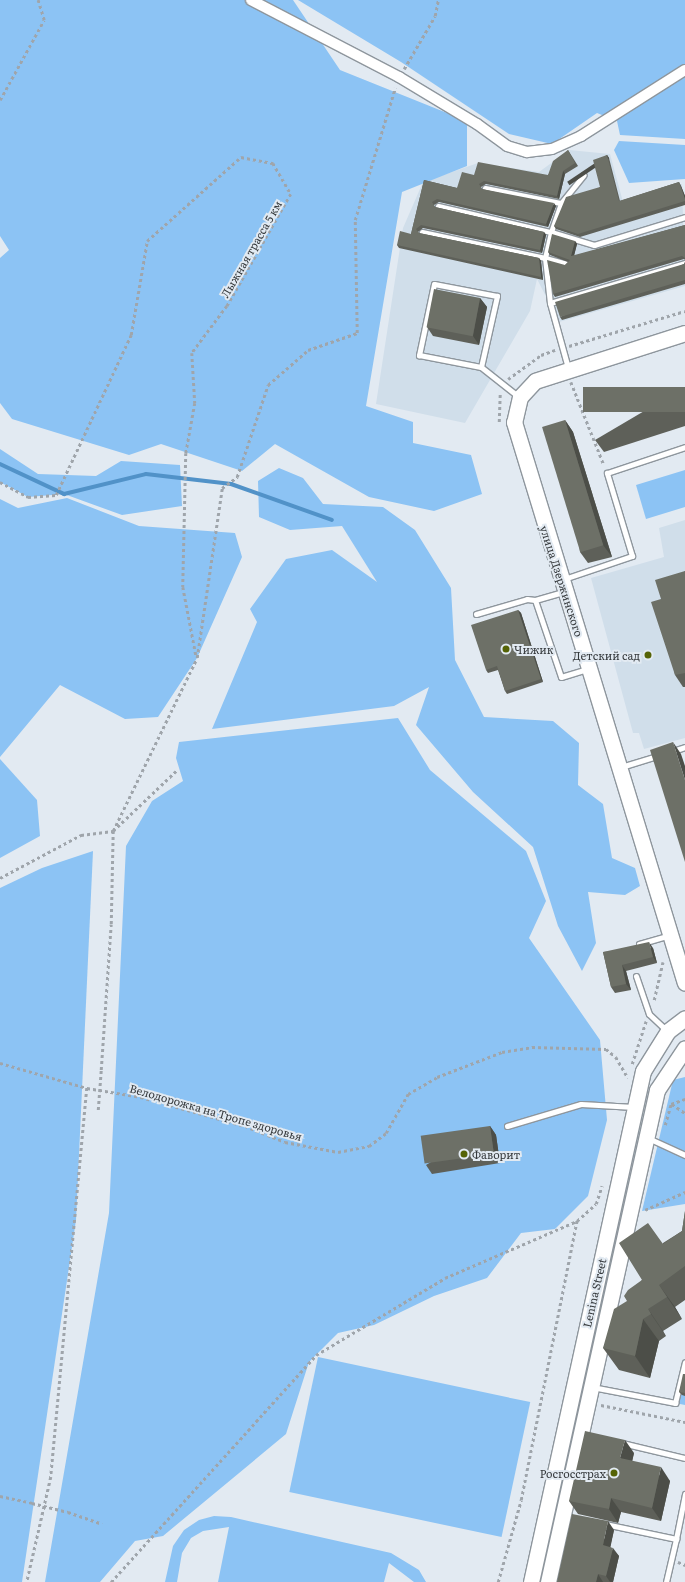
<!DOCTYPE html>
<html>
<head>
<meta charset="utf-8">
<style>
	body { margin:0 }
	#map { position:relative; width:685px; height:1582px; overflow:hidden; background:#e2eaf2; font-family:Literata,serif }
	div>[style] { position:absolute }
	.built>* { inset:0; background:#d0deea }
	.green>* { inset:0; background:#8cc3f4; transform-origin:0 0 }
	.stream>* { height:4px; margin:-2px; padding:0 2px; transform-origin:2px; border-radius:2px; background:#5192c8 }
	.path>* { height:2.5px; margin-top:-1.25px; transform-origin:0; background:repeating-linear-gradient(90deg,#9fa5ab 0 3px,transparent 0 6px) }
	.roads { filter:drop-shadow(1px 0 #8e969d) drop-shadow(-1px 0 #8e969d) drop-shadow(0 1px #8e969d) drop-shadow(0 -1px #8e969d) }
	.lane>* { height:5px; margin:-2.5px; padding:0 2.5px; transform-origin:2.5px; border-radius:2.5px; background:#fff }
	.street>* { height:10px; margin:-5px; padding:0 5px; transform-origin:5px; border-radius:5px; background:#fff }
	.secondary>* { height:15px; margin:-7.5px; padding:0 7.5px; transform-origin:7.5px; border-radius:7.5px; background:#fff }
	.path-bridge>* { height:2.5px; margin-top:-1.25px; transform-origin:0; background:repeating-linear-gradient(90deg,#9fa5ab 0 3px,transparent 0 6px) }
	.wall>* { inset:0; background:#5e6059 }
	.shaded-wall>* { inset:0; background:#4c4e48; transform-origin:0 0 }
	.building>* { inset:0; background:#6d7067; transform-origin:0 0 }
	.dots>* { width:11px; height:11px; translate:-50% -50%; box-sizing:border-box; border:2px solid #e2eaf2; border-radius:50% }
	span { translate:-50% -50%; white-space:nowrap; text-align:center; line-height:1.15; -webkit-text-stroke:4px #e2eaf2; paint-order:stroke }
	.street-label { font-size:11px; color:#363a3d }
	.poi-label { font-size:11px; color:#363a3d }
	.left { translate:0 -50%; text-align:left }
	.right { translate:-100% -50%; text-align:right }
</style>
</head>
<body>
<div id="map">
	<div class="built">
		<i style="clip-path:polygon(569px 150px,610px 154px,623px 202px,682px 184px,685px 286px,559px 322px,537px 279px,530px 311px,465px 423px,376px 404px,403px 228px,423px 182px,478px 163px,539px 172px)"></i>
		<i style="clip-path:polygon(685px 520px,685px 738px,644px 749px,639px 733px,633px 733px,591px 578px,664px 557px,659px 528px)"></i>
	</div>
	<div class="green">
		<i style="clip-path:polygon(0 0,293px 0,340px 70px,467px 121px,467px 166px,402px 192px,366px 406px,413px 422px,413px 443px,471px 455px,482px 494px,434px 511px,369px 497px,275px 444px,242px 471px,161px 444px,129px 455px,12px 419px,0 403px,0 258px,9px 250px,0 236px)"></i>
		<i style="clip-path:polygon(298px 0,685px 0,685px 139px,620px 135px,617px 121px,597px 113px,552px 144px,509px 134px,401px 62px)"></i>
		<i style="clip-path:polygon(619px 141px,685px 145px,685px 179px,629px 183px,614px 150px)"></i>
		<i style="clip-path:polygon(0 449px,38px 474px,96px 476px,121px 461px,180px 465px,182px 506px,122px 515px,64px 494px,28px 497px,0 482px)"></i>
		<i style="clip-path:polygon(279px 468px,303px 478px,323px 504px,383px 507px,415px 530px,451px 588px,455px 660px,484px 717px,553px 721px,579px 743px,578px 785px,603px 804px,612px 858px,635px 868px,640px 886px,625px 895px,588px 892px,596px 943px,582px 971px,558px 926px,533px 847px,473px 792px,416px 725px,429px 687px,394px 706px,212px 729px,257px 622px,250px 609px,286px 559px,332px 550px,377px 582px,342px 526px,290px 530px,259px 517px,258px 481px)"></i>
		<i style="clip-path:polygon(685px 470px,685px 507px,646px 519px,636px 485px)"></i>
		<i style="clip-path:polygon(67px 498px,139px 526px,235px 533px,242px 557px,197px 658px,158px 717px,125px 719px,60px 685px,0 757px,0 499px,18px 508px)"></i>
		<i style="clip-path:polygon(398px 718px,430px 770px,526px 851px,546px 901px,529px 938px,600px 1040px,607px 1120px,588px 1196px,555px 1229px,521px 1233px,487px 1278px,434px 1296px,374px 1325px,338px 1333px,309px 1362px,286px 1434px,163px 1536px,135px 1541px,100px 1582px,45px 1582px,109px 1213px,126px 846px,152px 801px,183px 781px,176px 758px,179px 742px)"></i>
		<i style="clip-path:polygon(0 759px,37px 800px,40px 836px,0 858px)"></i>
		<i style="clip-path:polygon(93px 851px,76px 1220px,22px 1582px,0 1582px,0 888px,42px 868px)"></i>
		<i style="clip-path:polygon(685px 1077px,685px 1204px,642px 1211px,673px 1080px)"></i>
		<i style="left:318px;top:1357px;width:217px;height:138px;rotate:12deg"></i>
		<i style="clip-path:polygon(685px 1362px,685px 1405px,675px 1403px)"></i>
		<i style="clip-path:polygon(214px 1516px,231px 1517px,391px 1553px,419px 1570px,426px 1582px,414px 1582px,389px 1563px,384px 1582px,218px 1582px,229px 1527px,203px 1531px,191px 1538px,182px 1553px,177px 1582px,165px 1582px,173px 1546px,184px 1530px,199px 1520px)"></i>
	</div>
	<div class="stream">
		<i style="left:0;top:464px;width:71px;rotate:25.1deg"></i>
		<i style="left:64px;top:494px;width:84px;rotate:-13.7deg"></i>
		<i style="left:146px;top:474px;width:86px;rotate:6.7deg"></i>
		<i style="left:231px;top:484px;width:107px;rotate:19.6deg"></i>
	</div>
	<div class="path">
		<i style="left:404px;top:69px;width:61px;rotate:-59.7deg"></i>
		<i style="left:435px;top:16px;width:16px;rotate:-79deg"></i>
		<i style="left:0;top:100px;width:91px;rotate:-61.2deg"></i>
		<i style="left:44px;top:20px;width:21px;rotate:-107deg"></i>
		<i style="left:569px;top:346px;width:121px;rotate:-16.8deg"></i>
		<i style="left:508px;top:379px;width:41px;rotate:-36deg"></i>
		<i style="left:541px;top:355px;width:15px;rotate:-20deg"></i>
		<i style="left:571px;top:382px;width:89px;rotate:68.3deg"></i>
		<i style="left:499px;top:422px;width:29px;rotate:-88deg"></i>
		<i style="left:0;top:482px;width:32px;rotate:28deg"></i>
		<i style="left:28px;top:497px;width:28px;rotate:-4deg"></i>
		<i style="left:56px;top:495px;width:177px;rotate:-64.9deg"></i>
		<i style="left:131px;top:335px;width:95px;rotate:-80.3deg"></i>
		<i style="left:147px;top:241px;width:126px;rotate:-41.8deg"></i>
		<i style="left:241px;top:157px;width:33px;rotate:11deg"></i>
		<i style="left:273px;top:163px;width:36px;rotate:60deg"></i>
		<i style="left:291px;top:194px;width:129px;rotate:119.7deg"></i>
		<i style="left:227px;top:306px;width:59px;rotate:126.7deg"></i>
		<i style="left:192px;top:353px;width:50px;rotate:86.6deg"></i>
		<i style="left:195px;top:403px;width:51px;rotate:100.2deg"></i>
		<i style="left:186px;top:453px;width:134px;rotate:91.3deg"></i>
		<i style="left:183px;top:587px;width:69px;rotate:79.2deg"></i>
		<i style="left:0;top:878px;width:92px;rotate:-28deg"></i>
		<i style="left:81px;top:835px;width:32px;rotate:-7deg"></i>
		<i style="left:113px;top:831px;width:87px;rotate:-43.6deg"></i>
		<i style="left:654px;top:1000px;width:39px;rotate:-77deg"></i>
		<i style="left:0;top:1063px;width:91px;rotate:16deg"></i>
		<i style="left:87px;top:1088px;width:391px;rotate:95.3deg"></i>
		<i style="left:51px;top:1477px;width:108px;rotate:102.9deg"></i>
		<i style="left:632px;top:1064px;width:45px;rotate:-72deg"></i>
		<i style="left:101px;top:1070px;width:146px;rotate:-86.1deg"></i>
		<i style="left:111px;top:924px;width:93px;rotate:-88.8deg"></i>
		<i style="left:113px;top:831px;width:192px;rotate:-64.1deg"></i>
		<i style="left:197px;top:658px;width:172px;rotate:-81.6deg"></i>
		<i style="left:222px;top:488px;width:19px;rotate:-36deg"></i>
		<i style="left:237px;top:477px;width:97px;rotate:-71.4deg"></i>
		<i style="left:268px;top:385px;width:53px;rotate:-41.2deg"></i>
		<i style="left:308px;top:350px;width:52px;rotate:-19.1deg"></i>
		<i style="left:357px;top:333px;width:113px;rotate:-91deg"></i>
		<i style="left:355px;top:220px;width:138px;rotate:-73.1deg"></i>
		<i style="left:87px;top:1088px;width:55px;rotate:9.5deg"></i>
		<i style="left:141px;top:1097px;width:108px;rotate:15.6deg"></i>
		<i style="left:245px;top:1126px;width:43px;rotate:21.8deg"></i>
		<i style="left:285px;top:1142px;width:54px;rotate:10.7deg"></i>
		<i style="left:338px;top:1152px;width:32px;rotate:-11deg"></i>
		<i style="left:369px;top:1146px;width:21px;rotate:-37deg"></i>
		<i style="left:386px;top:1133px;width:45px;rotate:-60.6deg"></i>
		<i style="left:408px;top:1094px;width:34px;rotate:-30deg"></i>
		<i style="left:437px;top:1077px;width:70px;rotate:-21deg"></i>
		<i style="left:502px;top:1052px;width:30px;rotate:-9deg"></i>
		<i style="left:532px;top:1047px;width:74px;rotate:1.5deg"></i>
		<i style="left:606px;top:1049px;width:13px;rotate:39deg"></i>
		<i style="left:616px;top:1057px;width:24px;rotate:60deg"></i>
		<i style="left:672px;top:1104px;width:16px;rotate:35deg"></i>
		<i style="left:665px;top:1125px;width:22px;rotate:-74deg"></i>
		<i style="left:671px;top:1104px;width:15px;rotate:-20deg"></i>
		<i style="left:645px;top:1210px;width:44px;rotate:-24.2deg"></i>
		<i style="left:601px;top:1405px;width:86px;rotate:11.4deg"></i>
		<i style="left:0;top:1496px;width:33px;rotate:12deg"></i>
		<i style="left:68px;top:1512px;width:36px;rotate:19deg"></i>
		<i style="left:678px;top:1562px;width:8px;rotate:23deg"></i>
		<i style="left:111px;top:1582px;width:306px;rotate:-47.9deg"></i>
		<i style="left:316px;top:1355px;width:150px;rotate:-30.8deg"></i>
		<i style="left:445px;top:1278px;width:144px;rotate:-23.4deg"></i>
		<i style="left:577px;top:1221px;width:25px;rotate:-42deg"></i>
		<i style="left:596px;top:1204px;width:19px;rotate:-72deg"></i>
		<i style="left:498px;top:1582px;width:85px;rotate:-74.3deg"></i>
		<i style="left:521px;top:1500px;width:285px;rotate:-78.7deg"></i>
	</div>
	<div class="roads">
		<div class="lane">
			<i style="left:485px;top:188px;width:77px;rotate:11.2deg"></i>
			<i style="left:561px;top:203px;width:31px;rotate:109deg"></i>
			<i style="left:551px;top:232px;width:45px;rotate:16.8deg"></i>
			<i style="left:594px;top:245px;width:95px;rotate:-17.1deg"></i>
			<i style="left:561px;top:203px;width:36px;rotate:-51deg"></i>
			<i style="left:438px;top:206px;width:116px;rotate:13deg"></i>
			<i style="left:551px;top:232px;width:27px;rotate:103deg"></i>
			<i style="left:545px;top:258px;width:24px;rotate:15deg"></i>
			<i style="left:422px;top:232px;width:126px;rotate:11.9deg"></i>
			<i style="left:545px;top:258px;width:45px;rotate:83.7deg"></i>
			<i style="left:550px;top:303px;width:67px;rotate:74.5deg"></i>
			<i style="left:550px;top:303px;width:141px;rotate:-16.5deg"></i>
			<i style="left:481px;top:367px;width:73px;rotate:-77.3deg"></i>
			<i style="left:497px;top:296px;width:64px;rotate:-169.2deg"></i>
			<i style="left:434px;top:284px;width:73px;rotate:101.9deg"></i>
			<i style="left:419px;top:355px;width:63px;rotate:11deg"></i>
			<i style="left:481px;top:367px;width:48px;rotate:38.3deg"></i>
			<i style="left:564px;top:579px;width:72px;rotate:-18.7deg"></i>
			<i style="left:632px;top:556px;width:87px;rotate:-106.8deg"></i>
			<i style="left:607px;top:473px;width:82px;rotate:-18.4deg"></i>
			<i style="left:563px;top:592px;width:29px;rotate:164deg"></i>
			<i style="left:535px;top:600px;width:81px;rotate:71.3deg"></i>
			<i style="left:561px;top:677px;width:27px;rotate:-17deg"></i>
			<i style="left:476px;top:614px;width:53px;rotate:-16.4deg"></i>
			<i style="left:527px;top:599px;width:8px;rotate:7deg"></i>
			<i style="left:673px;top:751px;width:13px;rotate:-18deg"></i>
			<i style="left:621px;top:767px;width:38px;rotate:-17deg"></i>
			<i style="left:639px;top:944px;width:32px;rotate:-16deg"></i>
			<i style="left:636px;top:976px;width:40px;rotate:71.1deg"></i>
			<i style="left:649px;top:1014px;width:25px;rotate:43deg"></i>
			<i style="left:507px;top:1126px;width:77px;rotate:-16.6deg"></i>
			<i style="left:581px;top:1104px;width:53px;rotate:3.2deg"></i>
			<i style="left:648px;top:1138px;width:41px;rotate:24.7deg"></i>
			<i style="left:592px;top:1387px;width:85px;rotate:10.9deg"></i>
			<i style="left:675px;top:1403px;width:42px;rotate:-76.3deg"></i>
			<i style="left:622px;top:1443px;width:65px;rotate:13.4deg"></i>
			<i style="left:605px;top:1524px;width:73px;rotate:11.9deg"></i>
			<i style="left:676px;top:1539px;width:44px;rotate:103.1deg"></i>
			<i style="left:676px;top:1539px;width:46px;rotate:-78.7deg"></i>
		</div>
		<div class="street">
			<i style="left:251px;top:0;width:167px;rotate:27.5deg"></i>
			<i style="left:399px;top:77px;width:91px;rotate:31.1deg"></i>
			<i style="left:477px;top:124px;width:37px;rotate:36deg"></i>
			<i style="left:507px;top:146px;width:21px;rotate:17deg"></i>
			<i style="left:527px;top:152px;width:25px;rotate:-7deg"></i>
			<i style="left:552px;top:149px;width:32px;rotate:-24deg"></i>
			<i style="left:581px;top:136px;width:123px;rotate:-32.4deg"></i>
		</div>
		<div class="secondary">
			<i style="left:685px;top:333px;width:157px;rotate:162.3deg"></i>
			<i style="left:535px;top:381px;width:22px;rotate:133deg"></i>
			<i style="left:520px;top:397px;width:26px;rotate:103deg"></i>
			<i style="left:514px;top:422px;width:586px;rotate:73.05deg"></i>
			<i style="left:531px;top:1582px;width:523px;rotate:-77.64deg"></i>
			<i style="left:643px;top:1071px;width:47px;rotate:-58deg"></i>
			<i style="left:668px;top:1031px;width:21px;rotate:-37deg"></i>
			<i style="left:548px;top:1582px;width:504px;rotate:-77.51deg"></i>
			<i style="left:657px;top:1090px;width:50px;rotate:-56.3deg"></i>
		</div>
	</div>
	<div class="path-bridge">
		<i style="left:98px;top:1110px;width:40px;rotate:-85.7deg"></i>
		<i style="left:32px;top:1503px;width:37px;rotate:14deg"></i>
	</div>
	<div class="wall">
		<i style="clip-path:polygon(568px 150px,578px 166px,565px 174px,559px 199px,486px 184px,481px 187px,482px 189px,556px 206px,548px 227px,439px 202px,434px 205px,435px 207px,544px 232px,546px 235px,542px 253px,423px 228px,418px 232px,419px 233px,539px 258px,541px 261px,543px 280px,399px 248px,397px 245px,411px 234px,424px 180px,457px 188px,474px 175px,548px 175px)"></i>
		<i style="clip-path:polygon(607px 155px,609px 158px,620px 201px,679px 182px,681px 186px,685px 196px,685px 205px,580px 237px,556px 229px,554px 226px,600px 187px)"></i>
		<i style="clip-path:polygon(685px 225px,685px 260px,684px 259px,555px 297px,553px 294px,565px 265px,568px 262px,550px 255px,548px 252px,575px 241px,577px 244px,574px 256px)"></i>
		<i style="clip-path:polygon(685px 262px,685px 284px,562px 320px,560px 317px,684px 264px)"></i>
		<i style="clip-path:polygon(480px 298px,487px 307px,479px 345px,433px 336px,427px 327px)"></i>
		<i style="clip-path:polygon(685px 387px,685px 426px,604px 452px,595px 440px)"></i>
		<i style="clip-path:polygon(565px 420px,573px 432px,612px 557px,588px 563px,580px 552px)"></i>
		<i style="clip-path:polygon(685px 571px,685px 687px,683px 687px,675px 675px,661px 599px)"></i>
		<i style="clip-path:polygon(518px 610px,521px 613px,543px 682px,507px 694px,505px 691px,498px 670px,488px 673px,486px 670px)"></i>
		<i style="clip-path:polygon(653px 948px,657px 963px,626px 971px,631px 990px,615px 993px,611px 987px,603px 952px)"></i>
		<i style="clip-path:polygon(490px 1126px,496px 1135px,500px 1163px,432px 1174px,426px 1165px)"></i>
		<i style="clip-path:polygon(685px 1211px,685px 1300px,675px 1307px,682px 1319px,663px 1331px,666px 1336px,659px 1341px,650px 1378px,619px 1370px,603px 1348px,663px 1243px,682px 1231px)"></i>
		<i style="clip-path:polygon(685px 1374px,685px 1396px,682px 1395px,679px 1392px)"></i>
		<i style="clip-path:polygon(634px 1453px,632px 1461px,670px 1481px,661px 1521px,621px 1512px,618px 1523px,578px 1514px,569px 1501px)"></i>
		<i style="clip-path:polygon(614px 1530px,610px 1547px,619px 1556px,613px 1582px,557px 1582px)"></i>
	</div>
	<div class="shaded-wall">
		<i style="left:607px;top:155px;width:4px;height:48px;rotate:56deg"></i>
		<i style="clip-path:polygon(563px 171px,565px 174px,559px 199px,557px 196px)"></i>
		<i style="clip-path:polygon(679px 182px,681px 186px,685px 196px,685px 199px)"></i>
		<i style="clip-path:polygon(554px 203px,556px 206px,548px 227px,546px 224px)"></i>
		<i style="clip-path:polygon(544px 232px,546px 235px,542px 253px,540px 250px)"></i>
		<i style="clip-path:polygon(575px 241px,577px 244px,573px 259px,571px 256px)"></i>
		<i style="clip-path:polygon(539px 258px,541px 261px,543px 280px,541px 277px)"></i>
		<i style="clip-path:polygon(480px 298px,487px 307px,479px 345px,473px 336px)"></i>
		<i style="clip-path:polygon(565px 420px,573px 432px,612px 557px,603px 545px)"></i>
		<i style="clip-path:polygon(518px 610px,521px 613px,543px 682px,541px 679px)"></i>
		<i style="clip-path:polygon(673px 742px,681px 754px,685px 766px,685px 780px)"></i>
		<i style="clip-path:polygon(649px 942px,653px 948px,657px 963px,653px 957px)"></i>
		<i style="clip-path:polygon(622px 965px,626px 971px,631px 990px,626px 984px)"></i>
		<i style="clip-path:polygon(490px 1126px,496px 1135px,500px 1163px,494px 1154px)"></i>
		<i style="clip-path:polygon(659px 1285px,675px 1307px,682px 1319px,667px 1297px)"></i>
		<i style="clip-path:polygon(648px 1309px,663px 1331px,666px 1336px,651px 1314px)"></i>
		<i style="clip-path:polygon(643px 1319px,659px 1341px,650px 1378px,635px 1356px)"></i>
		<i style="clip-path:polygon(625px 1440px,634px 1453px,630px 1471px,620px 1458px)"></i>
		<i style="clip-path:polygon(661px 1467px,670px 1481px,661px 1521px,652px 1508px)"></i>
		<i style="clip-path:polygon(611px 1498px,621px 1512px,618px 1523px,609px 1509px)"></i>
		<i style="clip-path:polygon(608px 1521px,614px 1530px,609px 1554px,603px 1545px)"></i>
		<i style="clip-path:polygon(613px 1548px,619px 1556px,613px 1582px,610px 1582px,606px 1576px)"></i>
		<i style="clip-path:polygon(598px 1574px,603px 1582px,596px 1582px)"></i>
	</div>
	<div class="building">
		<i style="clip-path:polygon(568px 150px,575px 163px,563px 171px,557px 196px,484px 181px,479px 184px,482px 189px,554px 203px,546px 224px,437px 199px,432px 202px,435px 207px,544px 232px,540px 250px,421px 225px,416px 229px,419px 233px,539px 258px,541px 277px,397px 245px,400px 231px,411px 234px,424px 180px,457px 188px,462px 172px,474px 175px,478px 162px,548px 175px,553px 161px)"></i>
		<i style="clip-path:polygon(607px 155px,619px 201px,679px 182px,685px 199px,685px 201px,578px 234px,554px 226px,566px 197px,600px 187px,593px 160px)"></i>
		<i style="clip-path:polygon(685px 225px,685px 258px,682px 256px,553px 294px,547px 260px,565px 265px,570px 260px,548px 252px,552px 234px,575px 241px,571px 256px)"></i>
		<i style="clip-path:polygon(685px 262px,685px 280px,560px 317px,555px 302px,684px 264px)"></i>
		<i style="left:434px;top:289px;width:47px;height:39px;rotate:11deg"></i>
		<i style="left:685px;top:387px;width:25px;height:102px;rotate:90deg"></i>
		<i style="left:565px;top:420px;width:131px;height:24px;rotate:73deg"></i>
		<i style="clip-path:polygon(685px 571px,685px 673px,675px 675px,651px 602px,661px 599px,655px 580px)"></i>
		<i style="clip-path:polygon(518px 610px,541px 679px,505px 691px,497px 666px,486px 670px,471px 625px)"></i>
		<i style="clip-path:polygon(673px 742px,685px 780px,685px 862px,650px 750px)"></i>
		<i style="clip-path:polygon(649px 942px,653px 957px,622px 965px,626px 984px,611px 987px,603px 952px)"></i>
		<i style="left:490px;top:1126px;width:28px;height:70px;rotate:82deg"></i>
		<i style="clip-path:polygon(685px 1211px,685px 1266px,659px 1285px,667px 1297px,648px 1309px,651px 1314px,643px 1319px,635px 1356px,603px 1348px,614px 1309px,627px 1301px,624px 1296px,628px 1290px,642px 1280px,619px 1243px,648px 1223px,663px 1244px,682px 1231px)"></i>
		<i style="clip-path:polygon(683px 1374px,685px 1374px,685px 1393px,679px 1392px)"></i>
		<i style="clip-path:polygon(585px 1431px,625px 1440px,620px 1458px,661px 1467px,652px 1508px,611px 1498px,609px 1509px,569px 1501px)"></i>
		<i style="clip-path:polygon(572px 1514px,608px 1521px,603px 1545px,613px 1548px,606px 1576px,598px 1574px,596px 1582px,557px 1582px)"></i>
	</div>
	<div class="dots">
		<i style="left:506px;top:649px;background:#556306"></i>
		<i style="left:648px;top:655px;background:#556306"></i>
		<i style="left:464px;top:1154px;background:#556306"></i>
		<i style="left:614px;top:1473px;background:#556306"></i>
	</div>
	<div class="street-label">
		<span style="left:251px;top:249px;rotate:-60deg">Лыжная трасса 5 км</span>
		<span style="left:562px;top:581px;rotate:72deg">улица Дзержинского</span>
		<span style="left:216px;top:1112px;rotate:16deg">Велодорожка на Тропе здоровья</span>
		<span style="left:594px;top:1293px;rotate:-77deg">Lenina Street</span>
	</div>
	<div class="poi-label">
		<span class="left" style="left:514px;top:649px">Чижик</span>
		<span class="right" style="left:640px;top:655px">Детский сад</span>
		<span class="left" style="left:472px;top:1154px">Фаворит</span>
		<span class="right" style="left:606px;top:1473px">Росгосстрах</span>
	</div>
</div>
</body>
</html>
